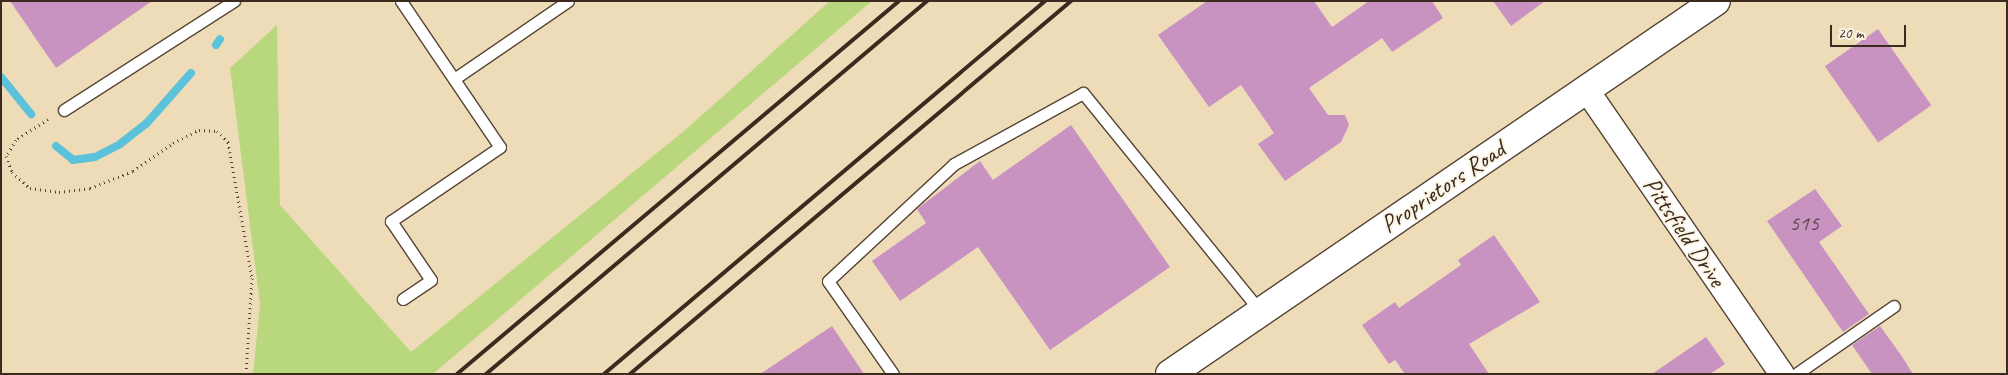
<!DOCTYPE html>
<html>
<head>
<meta charset="utf-8">
<style>
	body { margin:0 }
	#map { position:relative; width:2008px; height:375px; overflow:hidden; background:#eedcb9; font-family:Caveat,sans-serif }
	div>[style] { position:absolute }
	.green>* { inset:0; background:#b9d87e }
	.stream>* { height:8px; margin:-4px; padding:0 4px; transform-origin:4px; border-radius:4px; background:#5bc2d9 }
	.building>* { inset:0; background:#c893c1; transform-origin:0 0 }
	.path>* { height:3px; margin-top:-1.5px; transform-origin:0; background:repeating-linear-gradient(90deg,#564535 0 1px,transparent 0 5px) }
	.roads { filter:drop-shadow(1px 0 #564535) drop-shadow(-1px 0 #564535) drop-shadow(0 1px #564535) drop-shadow(0 -1px #564535) }
	.service>* { height:11px; margin:-5.5px; padding:0 5.5px; transform-origin:5.5px; border-radius:5.5px; background:#fff }
	.minor>* { height:24px; margin:-12px; padding:0 12px; transform-origin:12px; border-radius:12px; background:#fff }
	.tertiary>* { height:28px; margin:-14px; padding:0 14px; transform-origin:14px; border-radius:14px; background:#fff }
	.rail>* { height:4px; margin:-2px; padding:0 2px; transform-origin:2px; border-radius:2px; background:#3b2a1e }
	span { translate:-50% -50%; white-space:nowrap; text-align:center; line-height:1.15; -webkit-text-stroke:4px #fcf5e5; paint-order:stroke }
	.number-label { font-size:22px; color:#5e4447 }
	.number-label span { -webkit-text-stroke-width:0 }
	.street-label { font-size:25px; color:#3b2a1e }
	.frame { position:absolute; inset:0; border:2px solid #3b2a1e; pointer-events:none }
	.scale { position:absolute; left:1830px; top:25px; width:76px; height:22px; box-sizing:border-box; border:2px solid #3b2a1e; border-top:0; padding-left:6px; font-size:15px; line-height:18px; white-space:nowrap; color:#3b2a1e; -webkit-text-stroke:4px #fcf5e5; paint-order:stroke }
</style>
</head>
<body>
<div id="map">
	<div class="green">
		<i style="clip-path:polygon(830px 1px,872px 1px,433px 374px,253px 374px,260px 304px,230px 68px,277px 25px,280px 205px,411px 352px,684px 131px)"></i>
	</div>
	<div class="stream">
		<i style="left:216px;top:45px;width:7px;rotate:-56deg"></i>
		<i style="left:1px;top:77px;width:48px;rotate:51deg"></i>
		<i style="left:56px;top:146px;width:22px;rotate:39deg"></i>
		<i style="left:73px;top:160px;width:22px;rotate:-8deg"></i>
		<i style="left:95px;top:157px;width:28px;rotate:-27deg"></i>
		<i style="left:120px;top:144px;width:33px;rotate:-38deg"></i>
		<i style="left:146px;top:124px;width:68px;rotate:-48.6deg"></i>
	</div>
	<div class="building">
		<i style="clip-path:polygon(10px 1px,152px 1px,56px 68px)"></i>
		<i style="clip-path:polygon(1207px 1px,1314px 1px,1332px 27px,1369px 1px,1432px 1px,1443px 18px,1392px 52px,1382px 38px,1309px 88px,1328px 115px,1345px 115px,1349px 125px,1341px 142px,1285px 181px,1258px 144px,1274px 133px,1241px 85px,1209px 107px,1158px 35px)"></i>
		<i style="clip-path:polygon(1493px 1px,1545px 1px,1511px 26px)"></i>
		<i style="left:1878px;top:29px;width:93px;height:65px;rotate:55deg"></i>
		<i style="clip-path:polygon(1071px 125px,1170px 267px,1050px 350px,978px 247px,900px 301px,872px 261px,926px 223px,917px 209px,980px 161px,993px 180px)"></i>
		<i style="clip-path:polygon(1815px 189px,1842px 226px,1819px 242px,1869px 314px,1843px 332px,1767px 221px)"></i>
		<i style="clip-path:polygon(1494px 235px,1540px 302px,1469px 344px,1489px 374px,1405px 374px,1395px 360px,1389px 364px,1362px 325px,1395px 302px,1399px 308px,1461px 265px,1458px 260px)"></i>
		<i style="clip-path:polygon(832px 326px,864px 374px,760px 374px)"></i>
		<i style="clip-path:polygon(1880px 326px,1901px 355px,1913px 374px,1872px 374px,1852px 345px)"></i>
		<i style="clip-path:polygon(1706px 337px,1725px 364px,1710px 374px,1652px 374px)"></i>
	</div>
	<div class="path">
		<i style="left:48px;top:119px;width:38px;rotate:147deg"></i>
		<i style="left:16px;top:140px;width:19px;rotate:122deg"></i>
		<i style="left:6px;top:156px;width:17px;rotate:69deg"></i>
		<i style="left:12px;top:172px;width:24px;rotate:42deg"></i>
		<i style="left:30px;top:188px;width:29px;rotate:8deg"></i>
		<i style="left:59px;top:192px;width:31px;rotate:-7deg"></i>
		<i style="left:90px;top:188px;width:46px;rotate:-21.6deg"></i>
		<i style="left:133px;top:171px;width:49px;rotate:-35deg"></i>
		<i style="left:173px;top:143px;width:29px;rotate:-27deg"></i>
		<i style="left:199px;top:130px;width:18px;rotate:3deg"></i>
		<i style="left:217px;top:131px;width:16px;rotate:45deg"></i>
		<i style="left:228px;top:142px;width:138px;rotate:80deg"></i>
		<i style="left:252px;top:278px;width:96px;rotate:93.6deg"></i>
	</div>
	<div class="roads">
		<div class="service">
			<i style="left:401px;top:1px;width:176px;rotate:55.9deg"></i>
			<i style="left:500px;top:147px;width:132px;rotate:145.8deg"></i>
			<i style="left:391px;top:221px;width:71px;rotate:55.9deg"></i>
			<i style="left:431px;top:280px;width:34px;rotate:146deg"></i>
			<i style="left:454px;top:79px;width:138px;rotate:-34.4deg"></i>
			<i style="left:64px;top:110px;width:202px;rotate:-32.7deg"></i>
			<i style="left:893px;top:374px;width:113px;rotate:-125deg"></i>
			<i style="left:828px;top:281px;width:172px;rotate:-42.9deg"></i>
			<i style="left:954px;top:164px;width:147px;rotate:-28.8deg"></i>
			<i style="left:1083px;top:93px;width:282px;rotate:50.9deg"></i>
			<i style="left:1796px;top:374px;width:119px;rotate:-34.8deg"></i>
		</div>
		<div class="minor">
			<i style="left:1586px;top:89px;width:346px;rotate:55.5deg"></i>
		</div>
		<div class="tertiary">
			<i style="left:1170px;top:374px;width:661px;rotate:-34.34deg"></i>
		</div>
	</div>
	<div class="rail">
		<i style="left:457px;top:374px;width:578px;rotate:-40.16deg"></i>
		<i style="left:486px;top:374px;width:578px;rotate:-40.22deg"></i>
		<i style="left:604px;top:374px;width:578px;rotate:-40.22deg"></i>
		<i style="left:630px;top:374px;width:578px;rotate:-40.22deg"></i>
	</div>
	<div class="number-label">
		<span style="left:1804px;top:224px">515</span>
	</div>
	<div class="street-label">
		<span style="left:1443px;top:187px;rotate:-34deg">Proprietors Road</span>
		<span style="left:1684px;top:232px;rotate:56deg">Pittsfield Drive</span>
	</div>
	<div class="frame"></div>
	<div class="scale">20 m</div>
</div>
</body>
</html>
